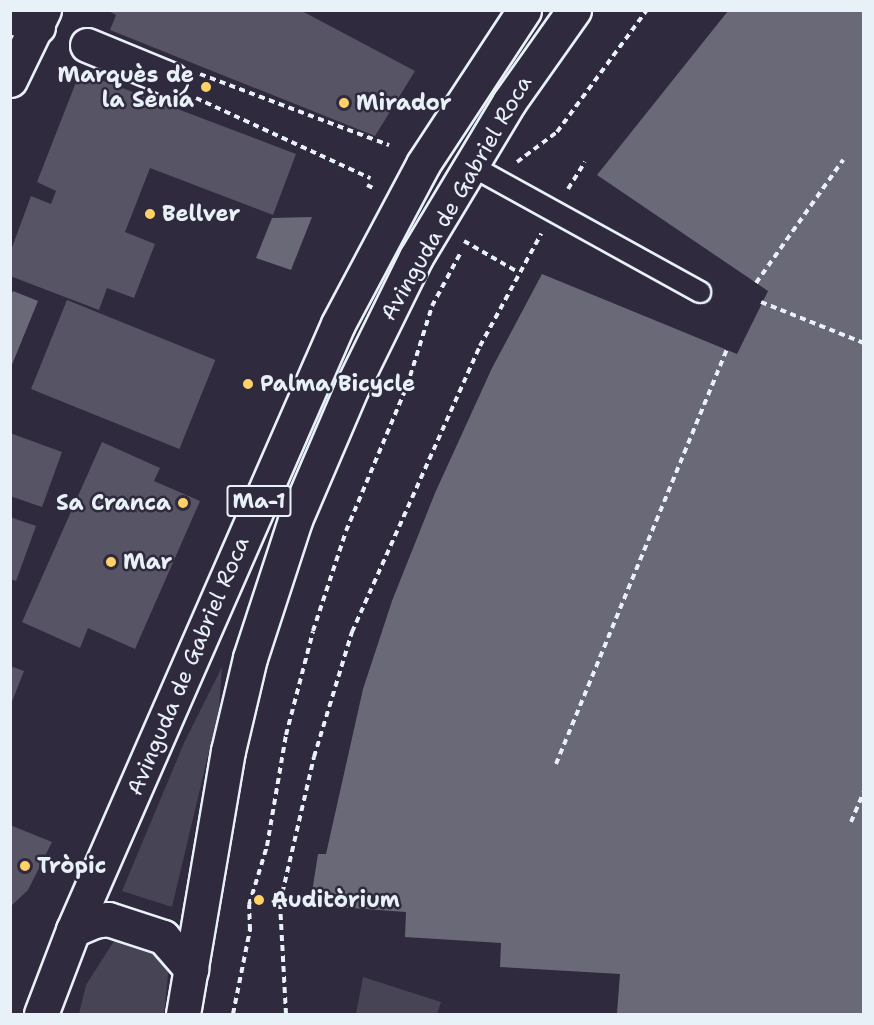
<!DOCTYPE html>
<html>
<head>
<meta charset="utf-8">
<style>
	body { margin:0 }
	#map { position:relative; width:874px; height:1025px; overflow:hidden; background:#2f2a3d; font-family:"Shantell Sans",sans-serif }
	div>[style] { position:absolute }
	.green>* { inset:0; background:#464455 }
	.water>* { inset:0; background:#696978 }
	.building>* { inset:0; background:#575565; transform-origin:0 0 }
	.path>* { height:4px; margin-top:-2px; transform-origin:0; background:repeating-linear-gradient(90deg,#e8f1f8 0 6px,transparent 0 10.5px) }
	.roads { filter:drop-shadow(2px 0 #e8f1f8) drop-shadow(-2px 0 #e8f1f8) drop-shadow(0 2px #e8f1f8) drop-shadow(0 -2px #e8f1f8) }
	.lane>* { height:20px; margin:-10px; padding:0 10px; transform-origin:10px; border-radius:10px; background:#2f2a3d }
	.street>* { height:33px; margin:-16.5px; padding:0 16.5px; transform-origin:16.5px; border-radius:16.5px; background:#2f2a3d }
	.secondary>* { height:33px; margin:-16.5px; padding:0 16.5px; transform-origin:16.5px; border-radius:16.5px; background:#2f2a3d }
	.highway>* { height:33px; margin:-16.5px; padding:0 16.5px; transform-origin:16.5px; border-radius:16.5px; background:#2f2a3d }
	.dots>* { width:16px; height:16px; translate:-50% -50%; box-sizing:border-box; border:3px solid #2f2a3d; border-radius:50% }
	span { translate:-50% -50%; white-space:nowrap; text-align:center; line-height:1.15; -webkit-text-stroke:5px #2f2a3d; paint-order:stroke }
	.shield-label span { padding:2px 4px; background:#2f2a3d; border:2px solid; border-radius:4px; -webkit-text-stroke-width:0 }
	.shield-label { font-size:21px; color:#e8f1f8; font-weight:700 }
	.poi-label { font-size:22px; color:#e8f1f8; font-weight:700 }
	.right { translate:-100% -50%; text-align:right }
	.left { translate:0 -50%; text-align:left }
	.street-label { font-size:22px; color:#e8f1f8 }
	.frame { position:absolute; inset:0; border:12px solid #e8f1f8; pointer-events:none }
</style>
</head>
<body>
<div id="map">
	<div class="green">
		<i style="clip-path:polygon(222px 667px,219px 709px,172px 907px,122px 891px,184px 743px)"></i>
		<i style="clip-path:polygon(121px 930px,170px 955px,164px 1014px,79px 1014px,86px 985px)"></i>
		<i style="clip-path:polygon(363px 977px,441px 1002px,437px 1014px,356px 1014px)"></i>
	</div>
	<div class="water">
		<i style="clip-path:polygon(728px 11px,863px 11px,863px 1014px,617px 1013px,620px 974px,500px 967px,501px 943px,405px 937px,406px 912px,310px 905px,318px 854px,326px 854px,363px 689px,392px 601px,435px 493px,492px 368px,542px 274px,737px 354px,768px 291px,597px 175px)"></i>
		<i style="clip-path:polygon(312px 217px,291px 270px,256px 258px,272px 218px)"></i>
		<i style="clip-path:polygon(13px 291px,38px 301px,11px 367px,10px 298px)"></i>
	</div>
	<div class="building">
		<i style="clip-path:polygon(107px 10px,300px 10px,415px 71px,375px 136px,110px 30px,116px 15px)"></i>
		<i style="clip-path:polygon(80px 72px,296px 154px,273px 215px,150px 168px,125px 232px,155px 244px,134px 298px,107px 288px,99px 310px,10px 276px,10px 253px,31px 196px,51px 204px,56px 191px,37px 182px)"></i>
		<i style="left:67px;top:300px;width:160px;height:96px;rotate:22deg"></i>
		<i style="clip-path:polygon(10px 433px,62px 452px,42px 507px,10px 496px)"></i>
		<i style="clip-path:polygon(102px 442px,160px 468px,154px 481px,200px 501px,135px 649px,88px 628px,80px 648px,22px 622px)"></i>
		<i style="clip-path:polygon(10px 517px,36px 526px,16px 581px,10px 579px)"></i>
		<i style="clip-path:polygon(10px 666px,24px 671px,11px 704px,10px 704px)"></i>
		<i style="clip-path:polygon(10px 825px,52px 842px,28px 890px,10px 907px)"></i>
	</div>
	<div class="path">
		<i style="left:200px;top:74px;width:202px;rotate:20.6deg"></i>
		<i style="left:196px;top:98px;width:192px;rotate:24.7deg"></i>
		<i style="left:517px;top:162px;width:50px;rotate:-36.9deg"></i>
		<i style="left:557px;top:132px;width:152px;rotate:-53.6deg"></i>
		<i style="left:367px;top:185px;width:9px;rotate:27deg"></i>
		<i style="left:568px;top:189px;width:32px;rotate:-58deg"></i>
		<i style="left:464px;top:241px;width:62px;rotate:29.9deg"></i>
		<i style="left:756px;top:283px;width:151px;rotate:-54.7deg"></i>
		<i style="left:761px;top:302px;width:111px;rotate:21.7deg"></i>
		<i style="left:556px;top:764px;width:448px;rotate:-67.6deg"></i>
		<i style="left:851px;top:822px;width:33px;rotate:-67deg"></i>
		<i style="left:233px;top:1014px;width:86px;rotate:-78.6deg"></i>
		<i style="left:250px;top:930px;width:25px;rotate:-92deg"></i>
		<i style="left:249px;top:905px;width:62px;rotate:-73deg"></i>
		<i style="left:267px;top:846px;width:113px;rotate:-80.3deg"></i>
		<i style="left:286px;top:735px;width:107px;rotate:-75.4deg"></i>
		<i style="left:313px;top:631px;width:105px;rotate:-71.7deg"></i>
		<i style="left:346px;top:531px;width:157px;rotate:-67.2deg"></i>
		<i style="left:407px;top:386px;width:84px;rotate:-72.6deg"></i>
		<i style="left:432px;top:306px;width:61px;rotate:-61.8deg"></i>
		<i style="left:286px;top:1014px;width:111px;rotate:-93.1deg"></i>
		<i style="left:280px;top:903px;width:150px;rotate:-76.9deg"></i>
		<i style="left:314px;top:757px;width:131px;rotate:-73.1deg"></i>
		<i style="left:352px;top:632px;width:313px;rotate:-65.9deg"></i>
		<i style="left:480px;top:346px;width:128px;rotate:-61.4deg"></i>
	</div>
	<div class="roads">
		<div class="lane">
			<i style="left:470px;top:165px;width:263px;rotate:28.9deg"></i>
		</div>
		<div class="street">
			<i style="left:10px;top:16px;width:30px;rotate:21deg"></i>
			<i style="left:87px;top:45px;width:90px;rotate:22.3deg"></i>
			<i style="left:73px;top:930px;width:23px;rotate:-23deg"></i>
			<i style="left:94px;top:921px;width:14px;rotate:-8deg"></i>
			<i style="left:108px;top:919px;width:58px;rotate:18.1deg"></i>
			<i style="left:163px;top:937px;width:43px;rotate:48.8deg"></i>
		</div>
		<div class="secondary">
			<i style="left:10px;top:80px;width:78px;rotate:-64.1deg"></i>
		</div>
		<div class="highway">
			<i style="left:41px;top:1014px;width:90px;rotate:-69.1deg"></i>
			<i style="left:73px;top:930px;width:661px;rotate:-66.38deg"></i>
			<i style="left:338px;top:324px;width:181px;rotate:-62deg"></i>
			<i style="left:423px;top:164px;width:184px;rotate:-56.7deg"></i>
			<i style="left:183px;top:1014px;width:267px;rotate:-80.3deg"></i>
			<i style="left:228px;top:751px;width:96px;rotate:-76.7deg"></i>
			<i style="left:250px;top:658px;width:145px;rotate:-71.9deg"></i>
			<i style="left:295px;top:520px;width:145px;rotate:-66.8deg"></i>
			<i style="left:352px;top:387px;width:145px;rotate:-63.8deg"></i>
			<i style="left:416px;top:257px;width:181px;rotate:-59deg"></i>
			<i style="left:509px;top:102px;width:113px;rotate:-54.8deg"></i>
		</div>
	</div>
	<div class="dots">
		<i style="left:206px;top:87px;background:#ffd166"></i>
		<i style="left:344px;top:103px;background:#ffd166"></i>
		<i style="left:150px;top:214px;background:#ffd166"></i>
		<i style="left:248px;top:384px;background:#ffd166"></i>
		<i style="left:183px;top:503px;background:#ffd166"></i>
		<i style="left:111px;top:562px;background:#ffd166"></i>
		<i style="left:25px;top:866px;background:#ffd166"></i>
		<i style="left:259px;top:900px;background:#ffd166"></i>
	</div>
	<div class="shield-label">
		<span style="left:259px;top:501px">Ma-1</span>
	</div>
	<div class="poi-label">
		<span class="right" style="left:194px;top:87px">Marquès de<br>la Sènia</span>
		<span class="left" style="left:356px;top:103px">Mirador</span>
		<span class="left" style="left:162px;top:214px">Bellver</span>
		<span class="left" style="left:260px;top:384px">Palma Bicycle</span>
		<span class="right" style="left:171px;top:503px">Sa Cranca</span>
		<span class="left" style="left:123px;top:562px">Mar</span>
		<span class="left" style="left:37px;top:866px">Tròpic</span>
		<span class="left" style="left:271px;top:900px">Auditòrium</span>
	</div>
	<div class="street-label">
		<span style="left:456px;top:198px;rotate:-60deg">Avinguda de Gabriel Roca</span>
		<span style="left:188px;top:666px;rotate:-67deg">Avinguda de Gabriel Roca</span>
	</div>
	<div class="frame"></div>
</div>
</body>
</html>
